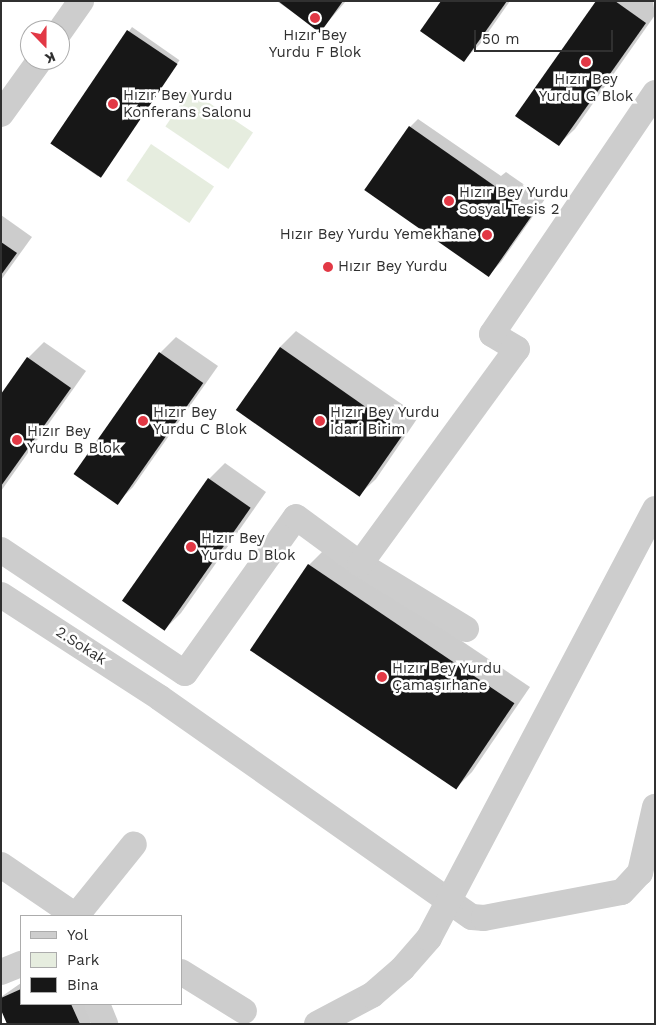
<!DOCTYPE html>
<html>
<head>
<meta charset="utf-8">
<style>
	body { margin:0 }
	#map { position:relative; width:656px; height:1025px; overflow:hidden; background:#fff; font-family:"Work Sans",sans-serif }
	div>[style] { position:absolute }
	.green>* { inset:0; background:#e6eddf; transform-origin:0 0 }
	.shadow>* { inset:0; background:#0003; transform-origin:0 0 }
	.building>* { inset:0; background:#171717; transform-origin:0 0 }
	.minor>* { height:26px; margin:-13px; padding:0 13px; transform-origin:13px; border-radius:13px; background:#cdcdcd }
	.dots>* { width:14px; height:14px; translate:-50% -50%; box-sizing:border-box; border:2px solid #fff; border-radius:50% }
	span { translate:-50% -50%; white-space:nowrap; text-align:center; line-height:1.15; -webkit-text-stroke:5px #fff; paint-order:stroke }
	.poi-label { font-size:15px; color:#303030 }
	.left { translate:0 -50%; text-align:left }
	.right { translate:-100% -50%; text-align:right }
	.street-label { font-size:15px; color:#303030 }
	.frame { position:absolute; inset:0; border:2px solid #303030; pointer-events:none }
	.legend { position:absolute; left:20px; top:915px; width:162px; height:90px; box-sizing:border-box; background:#fff; border:1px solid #acacac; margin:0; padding:6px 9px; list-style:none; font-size:15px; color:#303030 }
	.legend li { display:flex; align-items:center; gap:10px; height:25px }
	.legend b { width:25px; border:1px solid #acacac }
	.north { position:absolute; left:20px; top:20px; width:50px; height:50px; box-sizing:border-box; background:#fff; border:1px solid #acacac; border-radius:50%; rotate:158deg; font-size:14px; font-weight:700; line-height:20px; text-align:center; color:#303030 }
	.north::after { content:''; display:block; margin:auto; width:18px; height:22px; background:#e23845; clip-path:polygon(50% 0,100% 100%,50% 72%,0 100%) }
	.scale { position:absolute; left:474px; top:30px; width:139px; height:22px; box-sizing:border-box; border:2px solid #303030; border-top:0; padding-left:6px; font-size:15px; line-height:18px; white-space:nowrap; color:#303030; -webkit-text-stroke:4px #fff; paint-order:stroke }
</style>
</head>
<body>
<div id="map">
	<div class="green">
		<i style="left:190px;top:90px;width:76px;height:44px;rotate:34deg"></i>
		<i style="left:151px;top:144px;width:76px;height:44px;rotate:34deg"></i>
	</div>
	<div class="shadow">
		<i style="clip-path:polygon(346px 1px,320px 31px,278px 2px,279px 1px)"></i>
		<i style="clip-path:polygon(442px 1px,510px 1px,480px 44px,464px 60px)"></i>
		<i style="clip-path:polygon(598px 1px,653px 1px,655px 15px,575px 129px,559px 144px)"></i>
		<i style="left:132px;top:27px;width:58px;height:142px;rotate:35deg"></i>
		<i style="clip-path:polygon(418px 119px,501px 176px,506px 172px,545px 199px,501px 262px,489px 275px,410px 127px)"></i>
		<i style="clip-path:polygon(1px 215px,32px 237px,1px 280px)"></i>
		<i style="clip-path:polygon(296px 331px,419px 416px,376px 479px,360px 494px,280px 347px)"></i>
		<i style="clip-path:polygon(176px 337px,218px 366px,133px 487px,117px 503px,160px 353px)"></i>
		<i style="clip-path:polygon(44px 342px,86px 371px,1px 491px,1px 396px,28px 358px)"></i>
		<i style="clip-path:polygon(225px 463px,266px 492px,181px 613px,165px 629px,209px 479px)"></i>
		<i style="clip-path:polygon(325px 549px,530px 687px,472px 772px,456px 788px,309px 565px)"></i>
		<i style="clip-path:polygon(21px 983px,21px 1004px,88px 1004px,95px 1018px,89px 1024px,9px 1024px,1px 1007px,1px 997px)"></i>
	</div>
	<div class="building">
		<i style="clip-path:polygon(278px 1px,343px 1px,320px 33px)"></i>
		<i style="clip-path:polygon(441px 1px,507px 1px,464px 62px,420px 31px)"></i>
		<i style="clip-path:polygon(596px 1px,615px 1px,646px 23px,559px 146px,515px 116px)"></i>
		<i style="left:127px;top:30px;width:61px;height:137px;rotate:34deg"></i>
		<i style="left:409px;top:126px;width:152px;height:78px;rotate:35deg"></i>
		<i style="clip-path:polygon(1px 242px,17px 253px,1px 275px)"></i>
		<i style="left:280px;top:347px;width:151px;height:77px;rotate:35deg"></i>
		<i style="left:159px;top:352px;width:54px;height:149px;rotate:35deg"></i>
		<i style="clip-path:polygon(27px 357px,71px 388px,1px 486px,1px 394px)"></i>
		<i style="left:208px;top:478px;width:52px;height:150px;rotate:35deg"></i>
		<i style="left:308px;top:564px;width:249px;height:104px;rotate:34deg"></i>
		<i style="clip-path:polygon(21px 989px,21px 1004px,71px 1004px,80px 1024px,7px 1024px,1px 1010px,1px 998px)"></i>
	</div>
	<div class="minor">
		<i style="left:60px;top:31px;width:37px;rotate:-55deg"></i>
		<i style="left:1px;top:114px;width:67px;rotate:-54.2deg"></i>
		<i style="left:1px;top:550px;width:221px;rotate:33.8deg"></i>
		<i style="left:185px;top:673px;width:191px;rotate:-54.6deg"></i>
		<i style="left:296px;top:517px;width:79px;rotate:36.3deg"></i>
		<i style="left:1px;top:595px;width:189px;rotate:32.9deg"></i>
		<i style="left:160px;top:698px;width:381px;rotate:35.1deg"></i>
		<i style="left:472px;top:917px;width:12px;rotate:5deg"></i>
		<i style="left:484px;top:918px;width:140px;rotate:-10.7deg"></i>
		<i style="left:622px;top:892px;width:26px;rotate:-47deg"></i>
		<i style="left:640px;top:873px;width:68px;rotate:-77.2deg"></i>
		<i style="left:466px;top:629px;width:124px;rotate:-148.5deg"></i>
		<i style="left:360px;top:564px;width:266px;rotate:-53.9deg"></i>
		<i style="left:517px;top:349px;width:29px;rotate:-149deg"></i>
		<i style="left:492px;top:334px;width:291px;rotate:-55.9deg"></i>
		<i style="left:1px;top:865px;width:91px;rotate:34.2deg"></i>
		<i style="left:76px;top:916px;width:92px;rotate:-51.1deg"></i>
		<i style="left:1px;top:972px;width:22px;rotate:-22deg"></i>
		<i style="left:181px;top:972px;width:74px;rotate:31.8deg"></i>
		<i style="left:97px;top:1004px;width:22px;rotate:68deg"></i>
		<i style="left:317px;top:1024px;width:62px;rotate:-27.8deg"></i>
		<i style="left:372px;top:995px;width:40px;rotate:-41deg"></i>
		<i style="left:402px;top:969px;width:41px;rotate:-48.9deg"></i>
		<i style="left:429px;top:938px;width:485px;rotate:-62.2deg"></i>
	</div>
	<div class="dots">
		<i style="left:315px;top:18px;background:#e23845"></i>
		<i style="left:586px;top:62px;background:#e23845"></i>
		<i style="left:113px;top:104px;background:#e23845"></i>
		<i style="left:449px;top:201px;background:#e23845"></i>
		<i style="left:487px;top:235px;background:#e23845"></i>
		<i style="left:328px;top:267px;background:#e23845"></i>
		<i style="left:143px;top:421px;background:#e23845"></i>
		<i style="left:320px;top:421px;background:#e23845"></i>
		<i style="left:17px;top:440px;background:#e23845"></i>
		<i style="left:191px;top:547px;background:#e23845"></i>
		<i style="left:382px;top:677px;background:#e23845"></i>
	</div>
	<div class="poi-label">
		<span style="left:315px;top:44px">Hızır Bey<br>Yurdu F Blok</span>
		<span style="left:586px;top:88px">Hızır Bey<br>Yurdu G Blok</span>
		<span class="left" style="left:123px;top:104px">Hızır Bey Yurdu<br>Konferans Salonu</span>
		<span class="left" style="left:459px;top:201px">Hızır Bey Yurdu<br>Sosyal Tesis 2</span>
		<span class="right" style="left:477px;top:235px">Hızır Bey Yurdu Yemekhane</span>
		<span class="left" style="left:338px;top:267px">Hızır Bey Yurdu</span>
		<span class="left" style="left:153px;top:421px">Hızır Bey<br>Yurdu C Blok</span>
		<span class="left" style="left:330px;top:421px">Hızır Bey Yurdu<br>İdari Birim</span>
		<span class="left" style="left:27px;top:440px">Hızır Bey<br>Yurdu B Blok</span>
		<span class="left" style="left:201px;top:547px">Hızır Bey<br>Yurdu D Blok</span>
		<span class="left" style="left:392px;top:677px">Hızır Bey Yurdu<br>Çamaşırhane</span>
	</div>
	<div class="street-label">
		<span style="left:81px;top:646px;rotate:33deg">2.Sokak</span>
	</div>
	<div class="frame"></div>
	<ul class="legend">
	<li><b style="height:6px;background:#cdcdcd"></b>Yol</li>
	<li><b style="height:14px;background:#e6eddf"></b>Park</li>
	<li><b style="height:14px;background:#171717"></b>Bina</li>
	</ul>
	<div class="north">K</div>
	<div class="scale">50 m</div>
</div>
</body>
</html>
